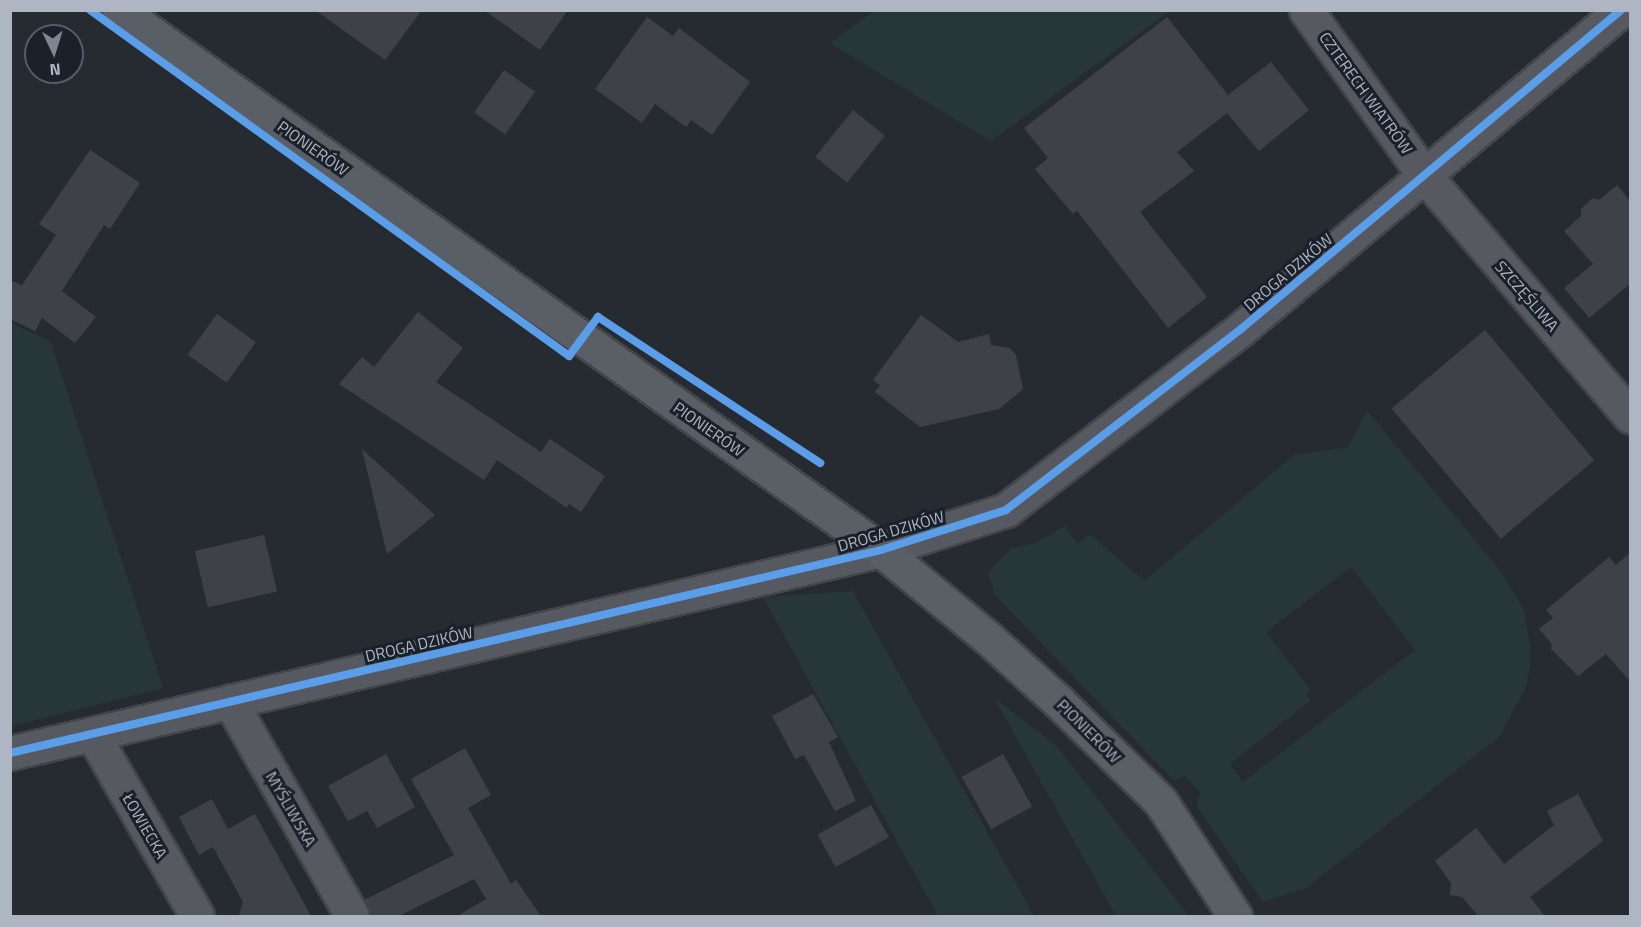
<!DOCTYPE html>
<html>
<head>
<meta charset="utf-8">
<style>
	body { margin:0 }
	#map { position:relative; width:1641px; height:927px; overflow:hidden; background:#262b32; font-family:"Titillium Web",sans-serif }
	div>[style] { position:absolute }
	.green>* { inset:0; background:#273638 }
	.building>* { inset:0; background:#3e4248; transform-origin:0 0 }
	.roads { filter:drop-shadow(2px 0 #42454a) drop-shadow(-2px 0 #42454a) drop-shadow(0 2px #42454a) drop-shadow(0 -2px #42454a) }
	.minor>* { height:33px; margin:-16.5px; padding:0 16.5px; transform-origin:16.5px; border-radius:16.5px; background:#565960 }
	.secondary>* { height:33px; margin:-16.5px; padding:0 16.5px; transform-origin:16.5px; border-radius:16.5px; background:#5a5e65 }
	.cycleway>* { height:8px; margin:-4px; padding:0 4px; transform-origin:4px; border-radius:4px; background:#5a9eea }
	span { translate:-50% -50%; white-space:nowrap; text-align:center; line-height:1.15; -webkit-text-stroke:6px #1a212b; paint-order:stroke }
	.street-label { font-size:16px; color:#afb6c3 }
	.frame { position:absolute; inset:0; border:12px solid #afb6c3; pointer-events:none }
	.north { position:absolute; left:24px; top:24px; width:60px; height:60px; box-sizing:border-box; background:#1a212b; border:2px solid #565d68; border-radius:50%; rotate:176deg; font-size:16px; font-weight:700; line-height:24px; text-align:center; color:#afb6c3 }
	.north::after { content:''; display:block; margin:auto; width:21px; height:27px; background:#7f8590; clip-path:polygon(50% 0,100% 100%,50% 72%,0 100%) }
</style>
</head>
<body>
<div id="map">
	<div class="green">
		<i style="clip-path:polygon(874px 11px,874px 10px,1170px 11px,991px 141px,830px 43px)"></i>
		<i style="clip-path:polygon(10px 322px,51px 342px,163px 688px,11px 726px)"></i>
		<i style="clip-path:polygon(evenodd,1367px 411px,1500px 570px,1524px 610px,1530px 646px,1530px 667px,1526px 687px,1499px 737px,1306px 888px,1263px 902px,1197px 807px,1200px 792px,1185px 776px,1174px 781px,995px 595px,988px 572px,1012px 548px,1036px 543px,1065px 526px,1077px 544px,1090px 534px,1144px 581px,1294px 455px,1348px 447px,1367px 411px,1351px 567px,1415px 650px,1243px 782px,1230px 764px,1311px 700px,1306px 694px,1311px 690px,1266px 632px,1351px 567px)"></i>
		<i style="clip-path:polygon(853px 591px,873px 627px,1034px 916px,938px 916px,763px 597px)"></i>
		<i style="clip-path:polygon(994px 698px,1056px 745px,1189px 916px,1116px 916px)"></i>
	</div>
	<div class="building">
		<i style="clip-path:polygon(315px 10px,422px 10px,385px 60px)"></i>
		<i style="clip-path:polygon(484px 10px,568px 10px,540px 50px)"></i>
		<i style="clip-path:polygon(647px 17px,673px 36px,679px 28px,750px 82px,712px 135px,691px 120px,686px 127px,655px 104px,642px 123px,595px 89px)"></i>
		<i style="clip-path:polygon(1167px 17px,1228px 95px,1271px 62px,1309px 110px,1259px 151px,1227px 113px,1177px 152px,1194px 171px,1140px 212px,1207px 297px,1168px 328px,1077px 211px,1073px 214px,1035px 169px,1048px 158px,1024px 128px)"></i>
		<i style="left:504px;top:70px;width:38px;height:52px;rotate:35deg"></i>
		<i style="left:853px;top:110px;width:41px;height:60px;rotate:39deg"></i>
		<i style="clip-path:polygon(90px 150px,140px 183px,110px 229px,104px 225px,62px 291px,96px 317px,75px 343px,42px 318px,35px 331px,10px 319px,10px 280px,22px 285px,56px 235px,39px 224px)"></i>
		<i style="clip-path:polygon(1617px 185px,1630px 201px,1630px 284px,1589px 318px,1564px 288px,1593px 264px,1564px 231px,1581px 216px,1581px 209px,1593px 198px,1599px 200px)"></i>
		<i style="clip-path:polygon(418px 312px,463px 348px,436px 382px,541px 452px,550px 439px,605px 476px,581px 512px,569px 504px,567px 508px,497px 460px,484px 480px,339px 384px,362px 357px,374px 367px)"></i>
		<i style="left:217px;top:314px;width:48px;height:50px;rotate:36deg"></i>
		<i style="clip-path:polygon(921px 315px,958px 342px,989px 334px,991px 345px,1010px 348px,1016px 355px,1023px 389px,999px 409px,920px 427px,875px 392px,880px 385px,873px 380px)"></i>
		<i style="left:1485px;top:330px;width:170px;height:122px;rotate:50deg"></i>
		<i style="clip-path:polygon(362px 449px,435px 515px,387px 554px)"></i>
		<i style="left:264px;top:535px;width:58px;height:71px;rotate:77deg"></i>
		<i style="clip-path:polygon(1630px 553px,1630px 681px,1606px 654px,1578px 676px,1551px 649px,1552px 644px,1539px 629px,1553px 618px,1546px 610px,1609px 557px,1616px 565px)"></i>
		<i style="clip-path:polygon(813px 694px,838px 737px,829px 742px,856px 801px,835px 811px,804px 755px,795px 759px,772px 716px)"></i>
		<i style="clip-path:polygon(465px 748px,491px 795px,468px 808px,511px 884px,516px 880px,541px 916px,457px 916px,486px 899px,474px 879px,399px 916px,371px 916px,364px 900px,454px 855px,411px 779px)"></i>
		<i style="clip-path:polygon(386px 754px,415px 807px,377px 828px,367px 811px,348px 821px,328px 786px)"></i>
		<i style="left:1003px;top:754px;width:60px;height:47px;rotate:61deg"></i>
		<i style="clip-path:polygon(1578px 794px,1603px 841px,1530px 897px,1545px 916px,1478px 916px,1462px 897px,1450px 895px,1451px 883px,1435px 861px,1476px 828px,1504px 864px,1554px 825px,1547px 811px)"></i>
		<i style="clip-path:polygon(212px 799px,228px 829px,255px 814px,311px 916px,239px 916px,243px 902px,213px 847px,199px 855px,179px 817px)"></i>
		<i style="left:871px;top:805px;width:37px;height:61px;rotate:61deg"></i>
	</div>
	<div class="roads">
		<div class="minor">
			<i style="left:1306px;top:10px;width:204px;rotate:54.4deg"></i>
			<i style="left:1425px;top:176px;width:316px;rotate:49.5deg"></i>
			<i style="left:230px;top:701px;width:247px;rotate:60.4deg"></i>
			<i style="left:93px;top:735px;width:209px;rotate:60.1deg"></i>
			<i style="left:10px;top:753px;width:894px;rotate:-13.12deg"></i>
			<i style="left:881px;top:550px;width:131px;rotate:-17.7deg"></i>
			<i style="left:1006px;top:510px;width:297px;rotate:-37.6deg"></i>
			<i style="left:1241px;top:329px;width:496px;rotate:-40deg"></i>
		</div>
		<div class="secondary">
			<i style="left:119px;top:10px;width:934px;rotate:35.32deg"></i>
			<i style="left:881px;top:550px;width:137px;rotate:39.4deg"></i>
			<i style="left:987px;top:637px;width:97px;rotate:42.1deg"></i>
			<i style="left:1059px;top:702px;width:143px;rotate:44.4deg"></i>
			<i style="left:1161px;top:802px;width:136px;rotate:57deg"></i>
		</div>
	</div>
	<div class="cycleway">
		<i style="left:90px;top:10px;width:591px;rotate:35.84deg"></i>
		<i style="left:569px;top:356px;width:49px;rotate:-53.4deg"></i>
		<i style="left:598px;top:317px;width:266px;rotate:33.3deg"></i>
		<i style="left:10px;top:753px;width:894px;rotate:-13.12deg"></i>
		<i style="left:881px;top:550px;width:131px;rotate:-17.7deg"></i>
		<i style="left:1006px;top:510px;width:297px;rotate:-37.6deg"></i>
		<i style="left:1241px;top:329px;width:496px;rotate:-40deg"></i>
	</div>
	<div class="street-label">
		<span style="left:1366px;top:93px;rotate:54deg">CZTERECH WIATRÓW</span>
		<span style="left:313px;top:148px;rotate:35deg">PIONIERÓW</span>
		<span style="left:1288px;top:272px;rotate:-40deg">DROGA DZIKÓW</span>
		<span style="left:1527px;top:296px;rotate:49deg">SZCZĘŚLIWA</span>
		<span style="left:709px;top:429px;rotate:35deg">PIONIERÓW</span>
		<span style="left:891px;top:531px;rotate:-16deg">DROGA DZIKÓW</span>
		<span style="left:419px;top:644px;rotate:-13deg">DROGA DZIKÓW</span>
		<span style="left:1089px;top:731px;rotate:45deg">PIONIERÓW</span>
		<span style="left:291px;top:809px;rotate:60deg">MYŚLIWSKA</span>
		<span style="left:145px;top:826px;rotate:60deg">ŁOWIECKA</span>
	</div>
	<div class="frame"></div>
	<div class="north">N</div>
</div>
</body>
</html>
